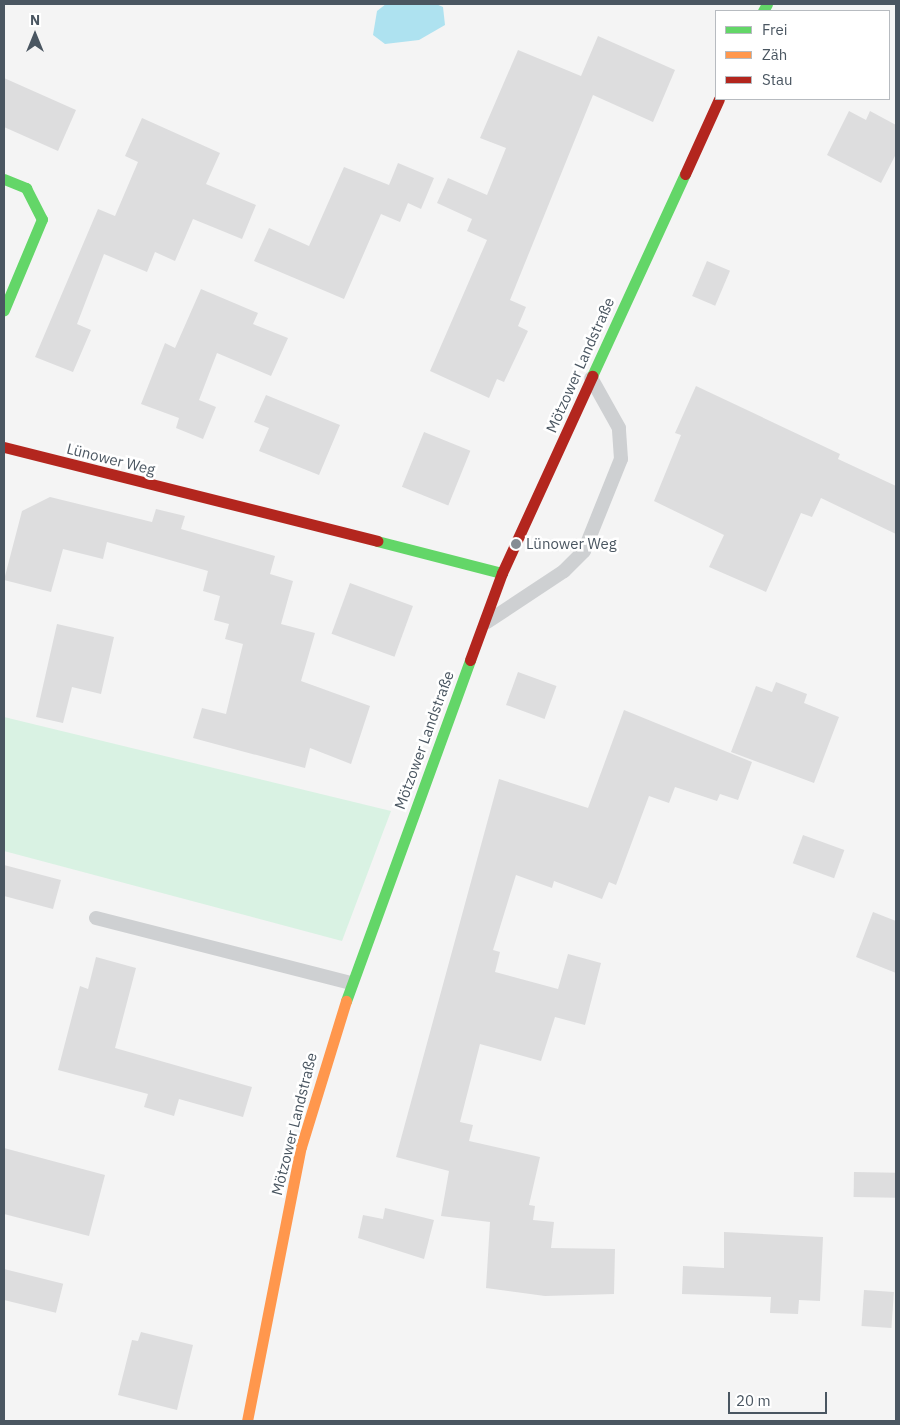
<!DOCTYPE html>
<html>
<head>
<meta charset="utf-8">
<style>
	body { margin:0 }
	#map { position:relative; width:900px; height:1425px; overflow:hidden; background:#f4f4f4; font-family:"IBM Plex Sans",sans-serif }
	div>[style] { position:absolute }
	.green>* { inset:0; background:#d9f2e3 }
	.water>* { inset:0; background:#aee2f0 }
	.building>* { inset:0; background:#ddddde; transform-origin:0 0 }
	.lane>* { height:14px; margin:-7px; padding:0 7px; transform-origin:7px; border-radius:7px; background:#ced0d2 }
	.fast>* { height:11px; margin:-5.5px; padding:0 5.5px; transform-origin:5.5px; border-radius:5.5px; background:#63d668 }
	.slow>* { height:11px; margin:-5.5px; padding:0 5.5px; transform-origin:5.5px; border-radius:5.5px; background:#ff974d }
	.jam>* { height:11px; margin:-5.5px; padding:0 5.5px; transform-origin:5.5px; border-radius:5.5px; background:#b3261e }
	.dots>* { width:14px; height:14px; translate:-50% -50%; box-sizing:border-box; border:2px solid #fff; border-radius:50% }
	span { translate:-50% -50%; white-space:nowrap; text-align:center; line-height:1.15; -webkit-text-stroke:5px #fff; paint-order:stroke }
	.street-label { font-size:15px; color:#4a5661 }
	.poi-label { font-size:15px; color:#4a5661 }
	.left { translate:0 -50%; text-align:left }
	.frame { position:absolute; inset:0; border:5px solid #4a5661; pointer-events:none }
	.legend { position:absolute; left:715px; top:10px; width:175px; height:90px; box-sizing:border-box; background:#fff; border:1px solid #b7bbc0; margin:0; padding:6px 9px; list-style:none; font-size:15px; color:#4a5661 }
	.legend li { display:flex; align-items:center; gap:10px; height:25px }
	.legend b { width:25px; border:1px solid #b7bbc0 }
	.north { position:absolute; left:10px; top:10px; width:50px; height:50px; -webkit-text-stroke:4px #fff; paint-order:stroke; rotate:0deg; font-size:14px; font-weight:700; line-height:20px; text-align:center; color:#4a5661 }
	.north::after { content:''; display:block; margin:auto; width:18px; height:22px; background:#4a5661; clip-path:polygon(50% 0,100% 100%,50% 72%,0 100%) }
	.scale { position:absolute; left:728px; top:1392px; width:99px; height:22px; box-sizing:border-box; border:2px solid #4a5661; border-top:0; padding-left:6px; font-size:15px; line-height:18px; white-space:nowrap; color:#4a5661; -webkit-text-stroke:4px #fff; paint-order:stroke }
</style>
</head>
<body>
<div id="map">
	<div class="green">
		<i style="clip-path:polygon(4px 717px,391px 811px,342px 941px,4px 851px)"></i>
	</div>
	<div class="water">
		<i style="clip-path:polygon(386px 4px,436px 4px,443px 7px,445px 25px,419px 40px,385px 44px,373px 35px,377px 11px)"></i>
	</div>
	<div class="building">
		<i style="clip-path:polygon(598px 36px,675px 70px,653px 122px,593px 95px,510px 300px,526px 307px,518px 326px,528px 331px,504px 382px,497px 379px,489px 398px,430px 371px,487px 240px,467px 231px,472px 219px,437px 203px,448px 178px,487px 195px,506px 148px,480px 138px,518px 50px,581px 76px)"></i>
		<i style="clip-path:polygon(4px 78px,76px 110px,58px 151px,4px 127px)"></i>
		<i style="clip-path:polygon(849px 111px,866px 120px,870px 111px,896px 125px,896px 154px,881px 183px,827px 155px)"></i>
		<i style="clip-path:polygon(142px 118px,220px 153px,206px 184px,256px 205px,242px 239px,193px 219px,175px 261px,155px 252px,147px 272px,104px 254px,77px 324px,91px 330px,73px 372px,35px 357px,98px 209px,115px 216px,138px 162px,125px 156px)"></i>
		<i style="clip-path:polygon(398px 163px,434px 178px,421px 209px,408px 203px,400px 222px,381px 214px,344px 299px,254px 261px,269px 228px,309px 246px,344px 167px,389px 185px)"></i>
		<i style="left:707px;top:261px;width:25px;height:38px;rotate:23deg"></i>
		<i style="clip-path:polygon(201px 289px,258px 313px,253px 324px,288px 338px,271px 376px,217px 353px,199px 400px,216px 407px,203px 439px,176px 428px,179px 418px,141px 404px,165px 343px,175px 348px)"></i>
		<i style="clip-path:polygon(696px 386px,840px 454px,838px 459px,896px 486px,896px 534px,821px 498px,812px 517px,801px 513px,766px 592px,709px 567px,724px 535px,654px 501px,681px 435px,675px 433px)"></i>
		<i style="clip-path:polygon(266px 395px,340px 425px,319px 475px,259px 451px,269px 428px,254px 422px)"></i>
		<i style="left:424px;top:432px;width:50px;height:59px;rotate:22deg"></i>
		<i style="clip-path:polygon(50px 497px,152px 522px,156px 509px,185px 516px,181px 529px,275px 556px,270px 574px,293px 581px,281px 624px,315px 633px,301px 681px,370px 706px,351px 764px,310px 748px,305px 768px,193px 738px,202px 708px,226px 714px,243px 644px,225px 639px,229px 624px,214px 620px,220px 596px,203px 591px,208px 571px,107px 542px,103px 559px,63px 549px,51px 592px,4px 580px,22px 511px)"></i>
		<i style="left:350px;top:583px;width:67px;height:54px;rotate:20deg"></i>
		<i style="clip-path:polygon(57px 624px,114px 637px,101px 694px,72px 687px,63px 723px,36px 717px)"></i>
		<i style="left:518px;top:672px;width:41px;height:35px;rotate:20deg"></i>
		<i style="clip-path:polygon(776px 682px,807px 694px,804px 703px,839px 717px,814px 783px,731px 752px,756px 686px,772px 692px)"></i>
		<i style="clip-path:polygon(624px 710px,752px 762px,738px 800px,720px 794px,717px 801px,675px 787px,669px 803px,649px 796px,616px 885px,609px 882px,602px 899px,554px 881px,552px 888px,516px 875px,493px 950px,500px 952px,495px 972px,558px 989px,568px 954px,601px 963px,585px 1025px,555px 1017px,541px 1061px,480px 1044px,460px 1122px,473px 1125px,469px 1141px,540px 1157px,529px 1205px,535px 1206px,533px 1220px,554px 1222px,551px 1248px,615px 1249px,614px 1294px,545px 1296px,486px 1288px,490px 1222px,441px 1216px,449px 1171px,396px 1157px,499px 779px,588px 808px)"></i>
		<i style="left:803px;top:835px;width:44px;height:30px;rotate:20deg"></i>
		<i style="clip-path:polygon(4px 865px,61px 880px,53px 909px,4px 896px)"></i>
		<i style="clip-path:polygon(873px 912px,896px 921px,896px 973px,856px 957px)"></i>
		<i style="clip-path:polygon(96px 957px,136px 968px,115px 1048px,252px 1087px,243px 1117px,179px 1099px,174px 1116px,144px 1107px,148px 1094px,58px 1070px,80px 986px,88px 989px)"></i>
		<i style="clip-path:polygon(4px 1148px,105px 1175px,89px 1236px,4px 1214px)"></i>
		<i style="left:854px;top:1172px;width:42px;height:25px;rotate:1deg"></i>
		<i style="clip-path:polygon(385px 1208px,434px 1220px,424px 1259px,358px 1238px,363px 1215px,383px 1219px)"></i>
		<i style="clip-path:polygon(724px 1232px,823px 1237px,820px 1301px,799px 1300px,798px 1314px,770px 1313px,771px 1297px,682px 1294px,683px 1266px,724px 1268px)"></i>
		<i style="left:4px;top:1269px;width:61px;height:30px;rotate:14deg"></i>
		<i style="left:864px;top:1290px;width:30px;height:36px;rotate:4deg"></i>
		<i style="clip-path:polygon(141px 1332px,193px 1345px,177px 1410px,118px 1395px,132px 1340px,138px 1341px)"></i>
	</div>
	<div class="lane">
		<i style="left:487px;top:622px;width:92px;rotate:-33.5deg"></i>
		<i style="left:564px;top:571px;width:28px;rotate:-45deg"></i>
		<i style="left:584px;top:551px;width:99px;rotate:-68.1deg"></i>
		<i style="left:621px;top:459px;width:31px;rotate:-94deg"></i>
		<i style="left:619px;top:428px;width:57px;rotate:-119.2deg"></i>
		<i style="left:96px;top:918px;width:263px;rotate:14.3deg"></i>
	</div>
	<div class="fast">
		<i style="left:763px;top:11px;width:8px;rotate:-60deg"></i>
		<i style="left:4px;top:179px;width:24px;rotate:22deg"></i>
		<i style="left:26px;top:188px;width:35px;rotate:63deg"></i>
		<i style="left:42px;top:219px;width:99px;rotate:112.7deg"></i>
		<i style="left:592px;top:376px;width:222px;rotate:-65.3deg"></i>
		<i style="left:377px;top:541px;width:129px;rotate:14.4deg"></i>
		<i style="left:346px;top:1001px;width:363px;rotate:-70deg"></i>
	</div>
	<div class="slow">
		<i style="left:247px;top:1421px;width:279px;rotate:-78.9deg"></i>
		<i style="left:301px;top:1147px;width:153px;rotate:-72.9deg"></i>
	</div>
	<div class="jam">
		<i style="left:685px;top:174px;width:82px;rotate:-65.6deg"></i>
		<i style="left:4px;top:447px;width:385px;rotate:14.1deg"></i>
		<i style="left:470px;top:660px;width:93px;rotate:-69.8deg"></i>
		<i style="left:502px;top:573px;width:217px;rotate:-65.4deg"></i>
	</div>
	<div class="dots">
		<i style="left:516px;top:544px;background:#868d94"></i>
	</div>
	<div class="street-label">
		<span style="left:580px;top:365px;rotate:-66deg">Mötzower Landstraße</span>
		<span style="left:111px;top:459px;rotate:14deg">Lünower Weg</span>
		<span style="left:424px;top:740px;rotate:-70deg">Mötzower Landstraße</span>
		<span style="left:294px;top:1124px;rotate:-76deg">Mötzower Landstraße</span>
	</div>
	<div class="poi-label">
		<span class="left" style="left:526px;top:544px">Lünower Weg</span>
	</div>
	<div class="frame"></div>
	<ul class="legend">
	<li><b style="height:6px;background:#63d668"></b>Frei</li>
	<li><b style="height:6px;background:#ff974d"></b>Zäh</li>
	<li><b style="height:6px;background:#b3261e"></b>Stau</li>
	</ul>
	<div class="north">N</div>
	<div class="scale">20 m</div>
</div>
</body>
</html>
